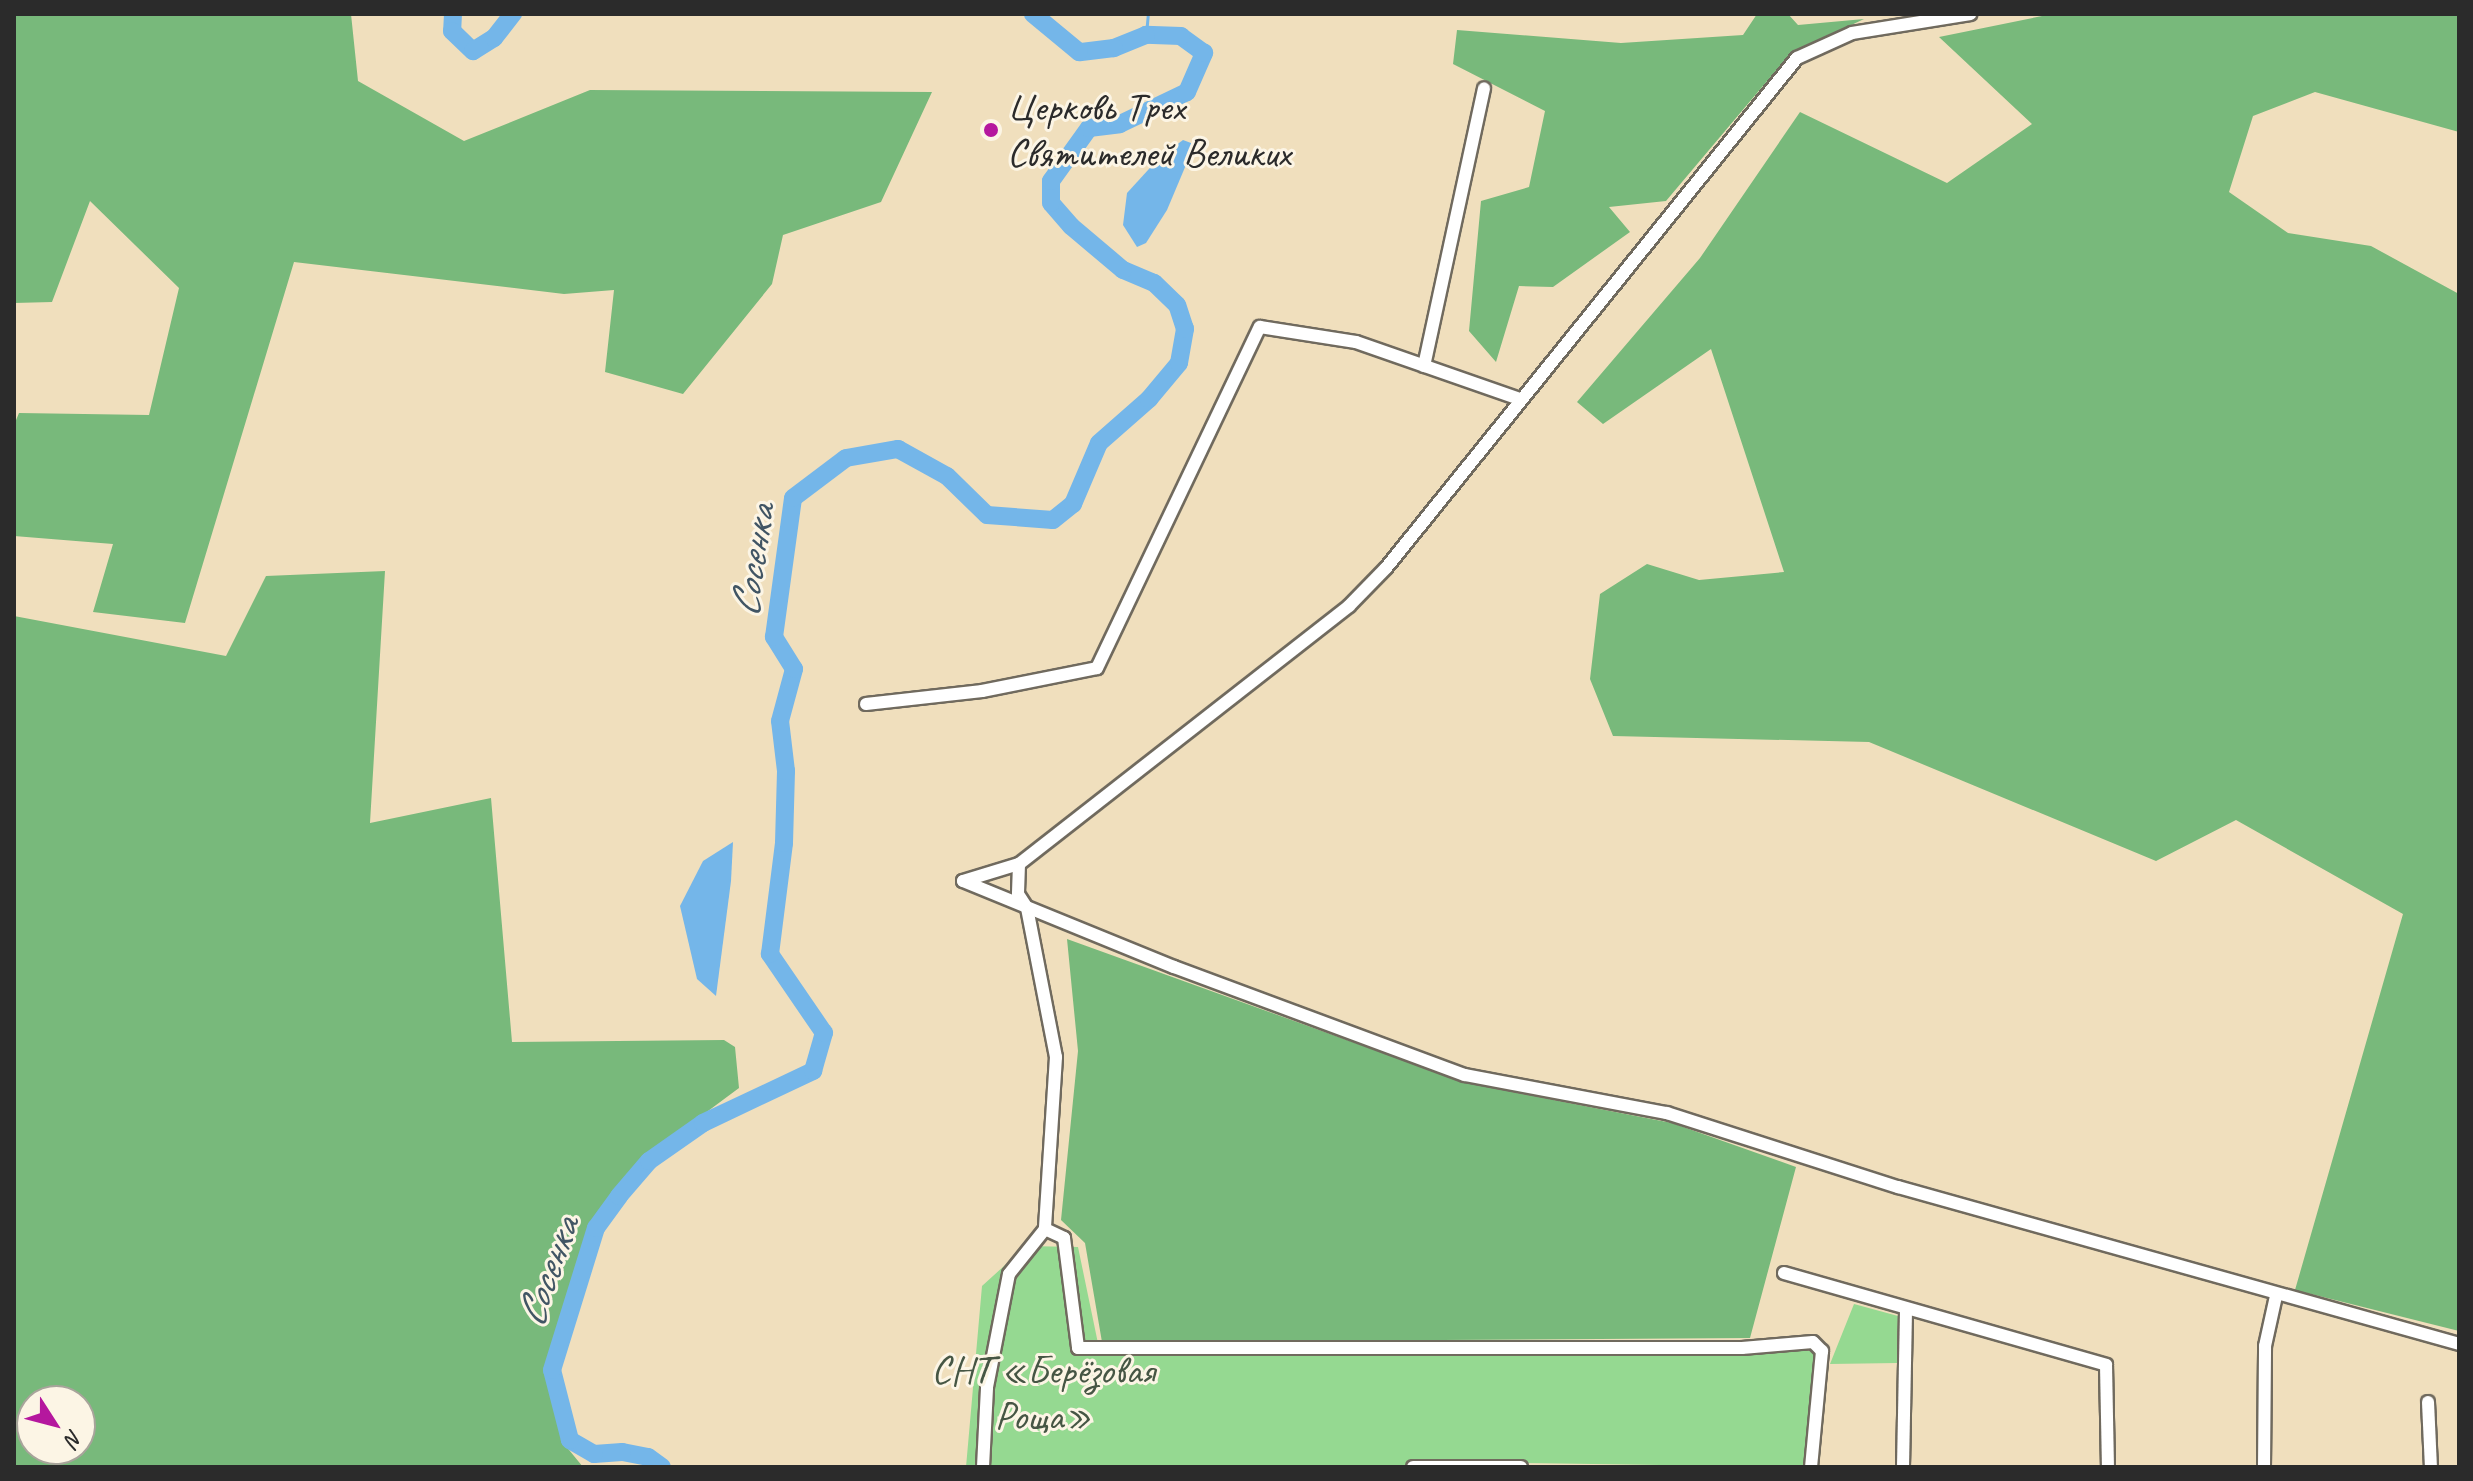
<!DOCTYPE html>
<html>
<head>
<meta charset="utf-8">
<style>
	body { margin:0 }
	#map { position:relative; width:2473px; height:1481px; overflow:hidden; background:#f0dfbd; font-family:Caveat,sans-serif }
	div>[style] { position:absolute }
	.green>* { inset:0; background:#95d991 }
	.forest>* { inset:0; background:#78b97b }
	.water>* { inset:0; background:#74b6e9 }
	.stream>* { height:3px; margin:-1.5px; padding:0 1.5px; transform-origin:1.5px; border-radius:1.5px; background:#74b6e9 }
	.river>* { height:18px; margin:-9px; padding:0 9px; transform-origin:9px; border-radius:9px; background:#74b6e9 }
	.roads { filter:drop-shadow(2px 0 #706a5e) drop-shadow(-2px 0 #706a5e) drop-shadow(0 2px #706a5e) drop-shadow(0 -2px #706a5e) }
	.minor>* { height:12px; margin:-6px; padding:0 6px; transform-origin:6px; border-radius:6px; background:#fff }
	.dots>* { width:22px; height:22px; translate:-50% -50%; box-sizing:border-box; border:4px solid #fcf5e5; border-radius:50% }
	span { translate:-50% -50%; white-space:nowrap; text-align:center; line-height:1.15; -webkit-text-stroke:6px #fcf5e5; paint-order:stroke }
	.poi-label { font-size:40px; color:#2b2b2b }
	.left { translate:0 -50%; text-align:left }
	.park-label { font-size:40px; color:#465644 }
	.water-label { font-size:42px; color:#415564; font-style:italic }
	.frame { position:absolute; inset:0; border:16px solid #2b2b2b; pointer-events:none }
	.north { position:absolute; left:16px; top:1385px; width:80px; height:80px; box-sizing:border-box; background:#fcf5e5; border:2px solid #a8a49b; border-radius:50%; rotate:126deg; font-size:22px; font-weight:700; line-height:32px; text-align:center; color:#2b2b2b }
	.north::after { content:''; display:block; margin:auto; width:28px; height:36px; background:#b5179e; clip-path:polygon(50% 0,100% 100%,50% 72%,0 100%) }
</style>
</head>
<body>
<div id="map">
	<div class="green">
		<i style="clip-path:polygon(1026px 1246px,1078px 1247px,1100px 1353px,1820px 1351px,1807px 1467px,1443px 1462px,1403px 1467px,966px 1467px,982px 1286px)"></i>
		<i style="clip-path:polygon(1854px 1304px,1898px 1316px,1897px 1363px,1830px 1364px)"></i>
	</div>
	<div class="forest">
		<i style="clip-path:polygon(14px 14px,351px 14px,358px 81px,464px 141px,590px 90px,932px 92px,881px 202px,783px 235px,772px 284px,683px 394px,605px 372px,614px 290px,564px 294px,294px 262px,185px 623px,93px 612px,113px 544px,14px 536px,14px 425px,19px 413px,149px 415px,179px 288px,90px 201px,52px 302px,14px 303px)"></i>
		<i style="clip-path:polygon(1757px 14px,1788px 14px,1798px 25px,1864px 19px,1790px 54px,1666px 201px,1609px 207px,1630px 232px,1553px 287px,1519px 286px,1496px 362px,1469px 331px,1481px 201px,1529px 187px,1545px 111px,1453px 64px,1457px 30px,1621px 43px,1743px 35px)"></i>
		<i style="clip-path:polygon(2052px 14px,2459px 14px,2459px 132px,2315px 92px,2253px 116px,2229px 192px,2288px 233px,2371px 246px,2459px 294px,2459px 1331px,2295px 1290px,2403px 914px,2236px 820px,2156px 861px,1869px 742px,1613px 736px,1590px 679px,1600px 594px,1647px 564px,1699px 580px,1784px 572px,1711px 349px,1603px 424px,1577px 402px,1700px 258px,1800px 112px,1947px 183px,2032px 124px,1939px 37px)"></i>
		<i style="clip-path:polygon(evenodd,385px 571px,370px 823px,491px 798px,512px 1042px,724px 1040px,735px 1047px,739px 1088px,646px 1157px,593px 1228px,549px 1375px,565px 1445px,583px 1467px,14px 1467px,14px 616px,226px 656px,266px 576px,385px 571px,80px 1401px,80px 1449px,32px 1449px,32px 1401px,80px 1401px)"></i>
		<i style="clip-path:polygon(1067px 939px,1466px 1083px,1672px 1123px,1796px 1167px,1750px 1338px,1102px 1342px,1085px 1243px,1061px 1220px,1078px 1051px)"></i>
	</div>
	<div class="water">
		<i style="clip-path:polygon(1183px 140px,1191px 143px,1191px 153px,1167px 210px,1146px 243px,1137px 247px,1123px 225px,1127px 193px,1159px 158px)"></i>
		<i style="clip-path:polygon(733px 842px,731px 881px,716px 996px,697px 979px,680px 906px,703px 861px)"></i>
	</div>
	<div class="stream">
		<i style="left:1363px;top:14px;width:3px"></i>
		<i style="left:1611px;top:14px;width:3px"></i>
		<i style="left:1146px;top:35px;width:21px;rotate:-85deg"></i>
	</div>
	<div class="river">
		<i style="left:453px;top:14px;width:17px;rotate:93deg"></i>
		<i style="left:452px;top:31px;width:29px;rotate:44deg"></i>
		<i style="left:473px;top:51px;width:25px;rotate:-32deg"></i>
		<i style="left:494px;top:38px;width:31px;rotate:-52deg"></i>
		<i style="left:662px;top:1467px;width:17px;rotate:-144deg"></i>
		<i style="left:648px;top:1457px;width:26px;rotate:-169deg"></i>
		<i style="left:622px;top:1452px;width:28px;rotate:176deg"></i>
		<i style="left:594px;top:1454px;width:28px;rotate:-150deg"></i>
		<i style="left:570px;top:1440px;width:72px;rotate:-104.4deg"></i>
		<i style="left:552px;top:1370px;width:149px;rotate:-72.8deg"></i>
		<i style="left:596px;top:1228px;width:39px;rotate:-54deg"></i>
		<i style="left:619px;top:1196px;width:46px;rotate:-49.4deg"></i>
		<i style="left:649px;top:1161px;width:66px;rotate:-35.1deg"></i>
		<i style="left:703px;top:1123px;width:122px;rotate:-25.3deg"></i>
		<i style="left:813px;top:1071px;width:40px;rotate:-74deg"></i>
		<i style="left:824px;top:1033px;width:96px;rotate:-124.4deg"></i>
		<i style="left:770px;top:954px;width:112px;rotate:-82.8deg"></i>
		<i style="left:784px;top:843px;width:72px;rotate:-88.4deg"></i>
		<i style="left:786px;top:771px;width:50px;rotate:-96.8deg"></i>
		<i style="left:780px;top:721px;width:54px;rotate:-74.9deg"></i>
		<i style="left:794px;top:669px;width:38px;rotate:-122deg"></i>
		<i style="left:774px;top:637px;width:140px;rotate:-82.2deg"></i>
		<i style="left:793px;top:498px;width:66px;rotate:-37deg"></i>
		<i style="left:846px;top:458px;width:53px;rotate:-9.8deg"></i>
		<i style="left:898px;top:449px;width:56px;rotate:28.9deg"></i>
		<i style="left:947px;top:476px;width:56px;rotate:44.3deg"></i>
		<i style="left:987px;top:515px;width:66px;rotate:4.3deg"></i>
		<i style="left:1053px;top:520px;width:26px;rotate:-39deg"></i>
		<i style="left:1073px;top:504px;width:66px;rotate:-66.9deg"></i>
		<i style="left:1099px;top:443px;width:67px;rotate:-41.3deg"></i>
		<i style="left:1149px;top:399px;width:47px;rotate:-50.2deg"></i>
		<i style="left:1179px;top:363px;width:35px;rotate:-80deg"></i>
		<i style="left:1185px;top:329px;width:25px;rotate:-108deg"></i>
		<i style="left:1177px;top:305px;width:32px;rotate:-136deg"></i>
		<i style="left:1154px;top:283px;width:34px;rotate:-157deg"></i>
		<i style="left:1123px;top:270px;width:68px;rotate:-139.8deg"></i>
		<i style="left:1071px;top:226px;width:30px;rotate:-131deg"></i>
		<i style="left:1051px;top:203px;width:22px;rotate:-90deg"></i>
		<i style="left:1051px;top:181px;width:65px;rotate:-54.4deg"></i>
		<i style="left:1089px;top:128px;width:31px;rotate:-7deg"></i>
		<i style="left:1120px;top:124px;width:74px;rotate:-25.5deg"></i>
		<i style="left:1187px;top:92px;width:43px;rotate:-66.4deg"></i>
		<i style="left:1204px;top:53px;width:29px;rotate:-144deg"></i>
		<i style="left:1181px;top:36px;width:35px;rotate:-178deg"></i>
		<i style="left:1146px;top:35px;width:35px;rotate:158deg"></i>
		<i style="left:1114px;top:48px;width:35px;rotate:173deg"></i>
		<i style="left:1079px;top:52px;width:60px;rotate:-140.4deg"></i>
	</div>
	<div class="roads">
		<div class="minor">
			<i style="left:1424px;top:366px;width:284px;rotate:-77.8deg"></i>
			<i style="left:866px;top:704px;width:117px;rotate:-6.4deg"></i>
			<i style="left:982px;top:691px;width:117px;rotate:-11.3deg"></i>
			<i style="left:1097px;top:668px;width:378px;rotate:-64.5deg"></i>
			<i style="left:1260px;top:327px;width:97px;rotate:8.9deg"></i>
			<i style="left:1356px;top:342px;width:174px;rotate:19.2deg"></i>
			<i style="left:1019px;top:864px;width:30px;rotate:92deg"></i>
			<i style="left:1018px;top:894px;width:17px;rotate:57deg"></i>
			<i style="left:1027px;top:908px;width:152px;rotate:79deg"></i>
			<i style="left:1056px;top:1057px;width:172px;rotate:93.7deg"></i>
			<i style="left:1045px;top:1229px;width:21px;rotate:25deg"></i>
			<i style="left:1064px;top:1238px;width:111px;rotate:82.7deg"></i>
			<i style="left:1078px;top:1348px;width:664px"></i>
			<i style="left:1742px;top:1348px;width:71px;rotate:-4.8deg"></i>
			<i style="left:1813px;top:1342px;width:13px;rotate:45deg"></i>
			<i style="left:1822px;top:1351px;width:117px;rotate:95.4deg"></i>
			<i style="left:963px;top:881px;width:228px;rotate:22.2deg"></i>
			<i style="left:1174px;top:967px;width:310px;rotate:20.4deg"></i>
			<i style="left:1465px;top:1075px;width:206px;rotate:10.7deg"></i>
			<i style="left:1667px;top:1113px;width:243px;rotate:17.8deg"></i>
			<i style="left:1898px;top:1187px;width:583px;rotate:15.63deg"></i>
			<i style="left:963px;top:881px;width:59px;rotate:-16.9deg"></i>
			<i style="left:1019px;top:864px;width:419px;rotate:-38deg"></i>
			<i style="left:1349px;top:606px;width:53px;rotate:-45.8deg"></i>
			<i style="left:1386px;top:568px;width:655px;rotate:-51.14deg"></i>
			<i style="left:1797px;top:58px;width:60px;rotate:-24.4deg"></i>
			<i style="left:1852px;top:33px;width:120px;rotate:-9.1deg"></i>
			<i style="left:1784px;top:1273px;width:335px;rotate:15.9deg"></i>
			<i style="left:2106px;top:1365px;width:102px;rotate:88.9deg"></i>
			<i style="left:2428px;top:1402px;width:65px;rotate:87.4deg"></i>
			<i style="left:983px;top:1467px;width:80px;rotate:-87.1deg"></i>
			<i style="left:987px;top:1387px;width:115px;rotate:-79deg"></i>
			<i style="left:1009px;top:1274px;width:58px;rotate:-51.3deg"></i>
			<i style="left:1413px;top:1467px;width:108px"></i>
			<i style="left:1903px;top:1467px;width:157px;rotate:-88.9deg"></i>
			<i style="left:2264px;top:1467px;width:121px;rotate:-89.5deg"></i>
			<i style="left:2265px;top:1346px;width:51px;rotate:-77.6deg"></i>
		</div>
	</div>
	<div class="dots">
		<i style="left:991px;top:130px;background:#b5179e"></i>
	</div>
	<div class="poi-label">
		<span class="left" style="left:1007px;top:130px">Церковь Трех<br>Святителей Великих</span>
	</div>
	<div class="park-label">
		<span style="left:1043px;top:1393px">СНТ «Берёзовая<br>Роща»</span>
	</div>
	<div class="water-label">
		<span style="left:753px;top:561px;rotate:-81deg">Сосенка</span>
		<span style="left:548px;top:1272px;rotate:-70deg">Сосенка</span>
	</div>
	<div class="frame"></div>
	<div class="north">N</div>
</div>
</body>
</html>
